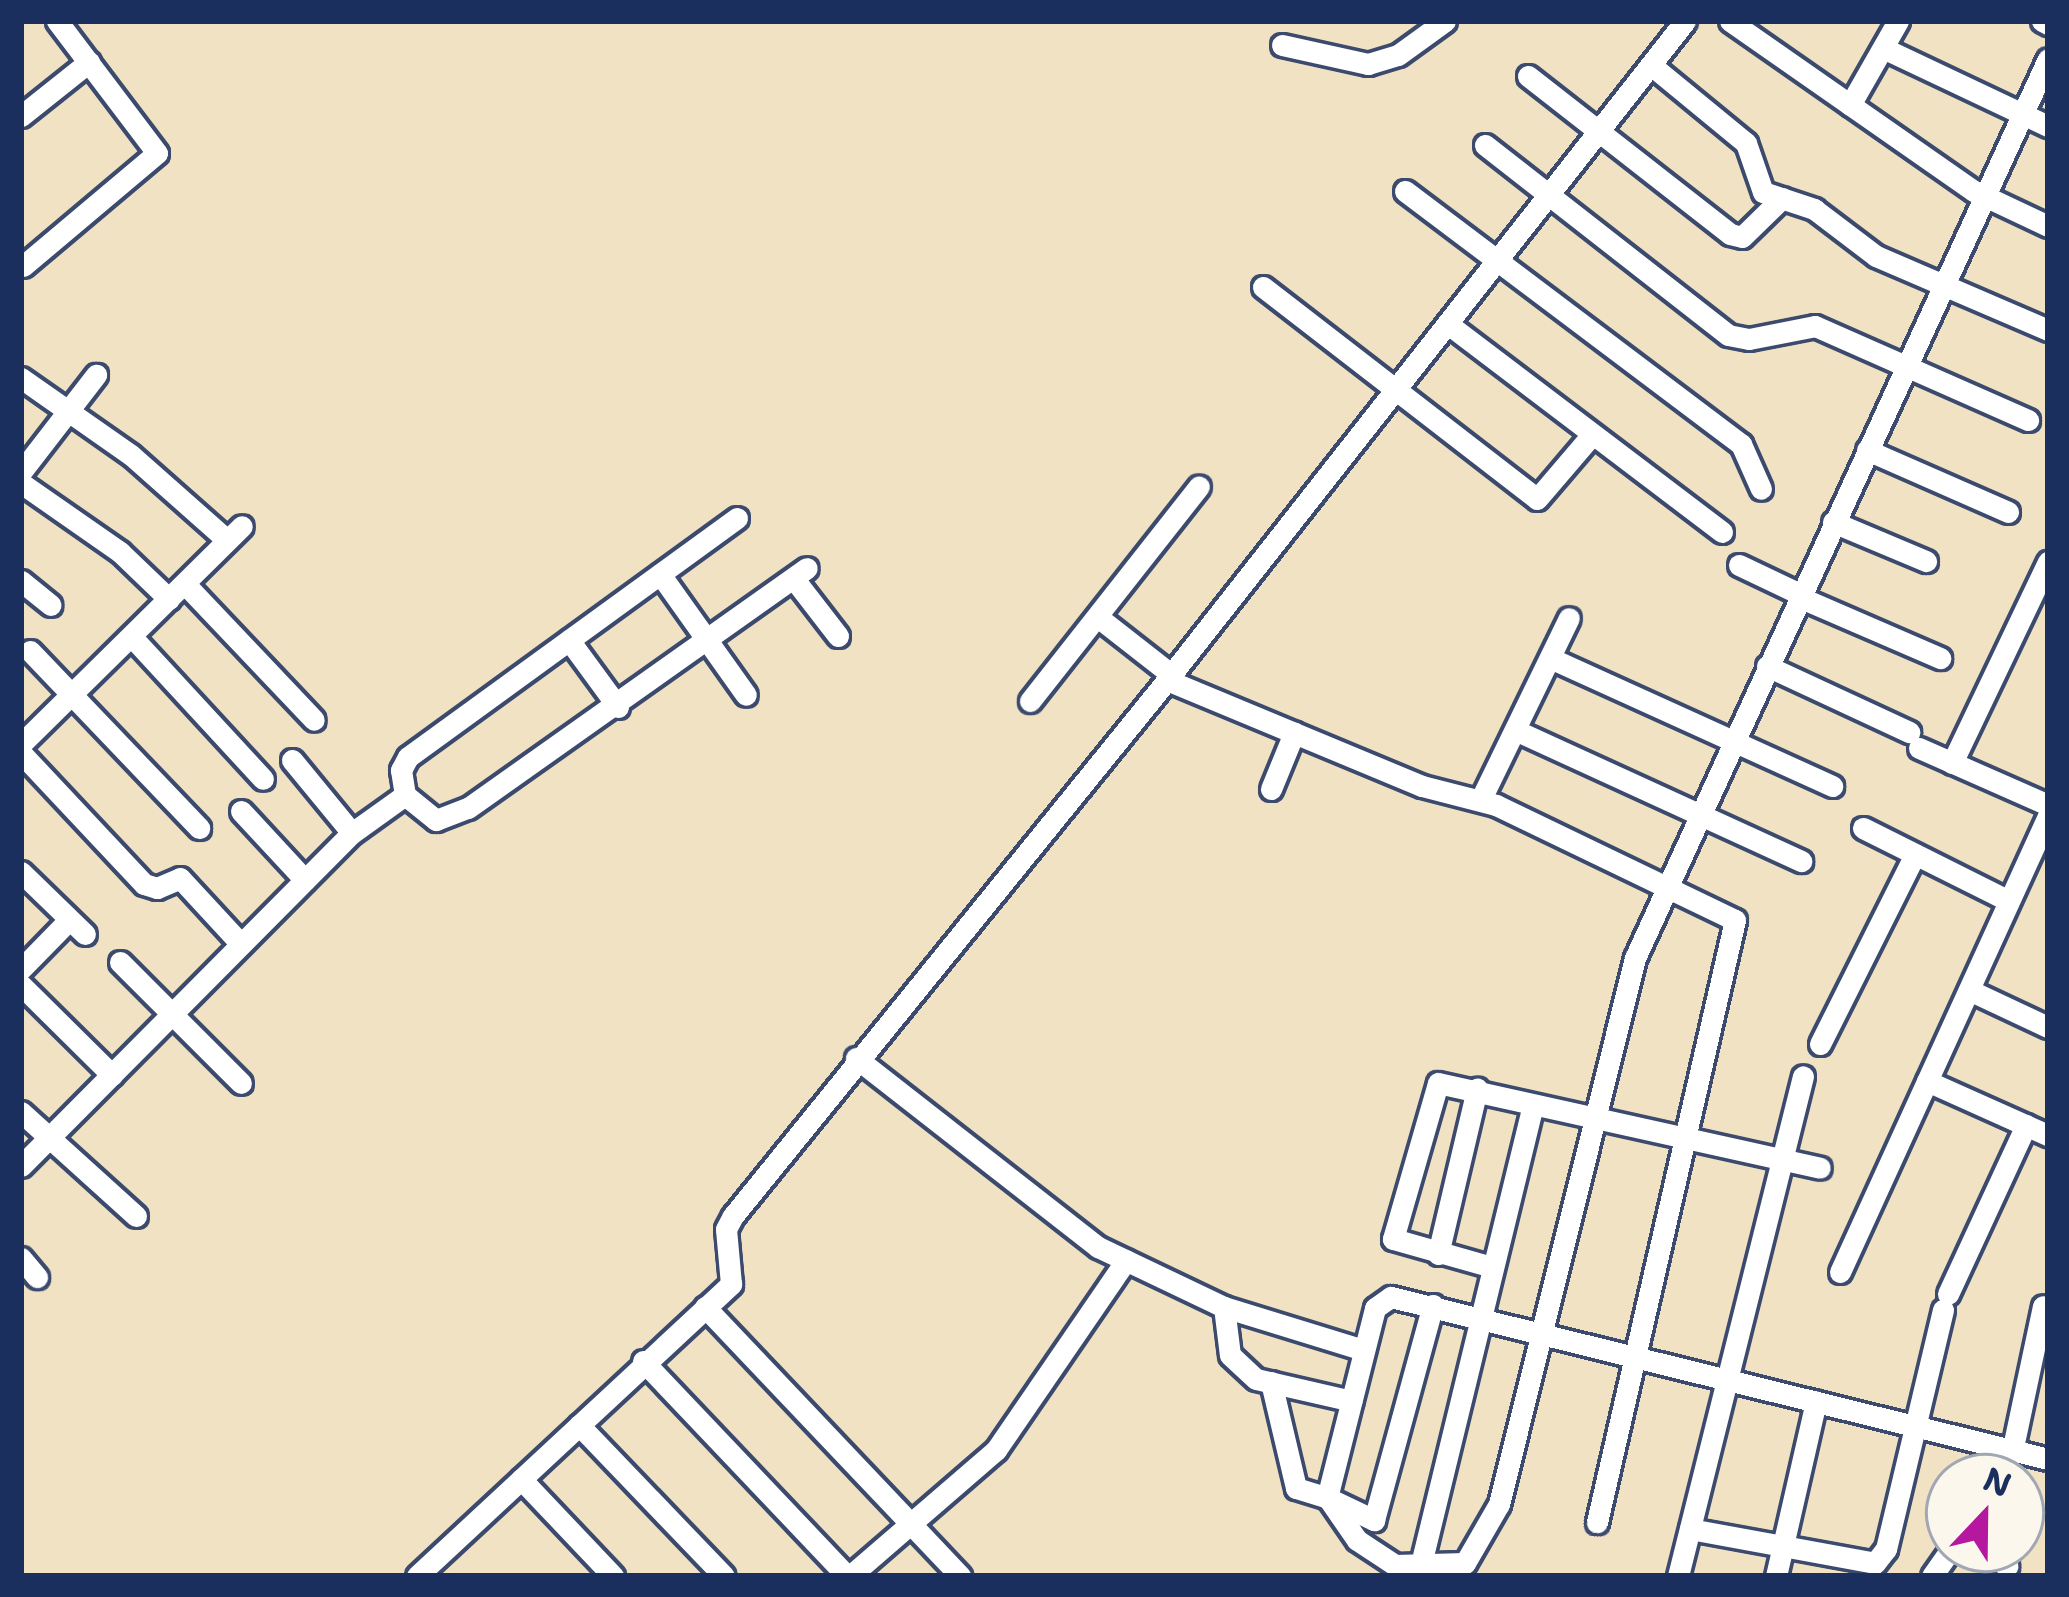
<!DOCTYPE html>
<html>
<head>
<meta charset="utf-8">
<style>
	body { margin:0 }
	#map { position:relative; width:2069px; height:1597px; overflow:hidden; background:#f0e2c3; font-family:"Shantell Sans",sans-serif }
	div>[style] { position:absolute }
	.roads { filter:drop-shadow(3px 0 #3b4a6d) drop-shadow(-3px 0 #3b4a6d) drop-shadow(0 3px #3b4a6d) drop-shadow(0 -3px #3b4a6d) }
	.minor>* { height:21px; margin:-10.5px; padding:0 10.5px; transform-origin:10.5px; border-radius:10.5px; background:#fff }
	span { translate:-50% -50%; white-space:nowrap; text-align:center; line-height:1.15; -webkit-text-stroke:9px #fbf7ec; paint-order:stroke }
	.frame { position:absolute; inset:0; border:24px solid #1b2f5e; pointer-events:none }
	.north { position:absolute; left:1925px; top:1453px; width:120px; height:120px; box-sizing:border-box; background:#fbf7ec; border:3px solid #a1a7b3; border-radius:50%; rotate:22deg; font-size:33px; font-weight:700; line-height:48px; text-align:center; color:#1b2f5e }
	.north::after { content:''; display:block; margin:auto; width:42px; height:54px; background:#b5179e; clip-path:polygon(50% 0,100% 100%,50% 72%,0 100%) }
</style>
</head>
<body>
<div id="map">
	<div class="roads">
		<div class="minor">
			<i style="left:1730px;top:21px;width:297px;rotate:34.9deg"></i>
			<i style="left:1974px;top:191px;width:82px;rotate:25.3deg"></i>
			<i style="left:2042px;top:21px;width:7px;rotate:27deg"></i>
			<i style="left:1282px;top:45px;width:88px;rotate:12.5deg"></i>
			<i style="left:1368px;top:64px;width:31px;rotate:-17deg"></i>
			<i style="left:1398px;top:55px;width:58px;rotate:-35.9deg"></i>
			<i style="left:1883px;top:48px;width:183px;rotate:25.3deg"></i>
			<i style="left:1651px;top:65px;width:123px;rotate:39.4deg"></i>
			<i style="left:1746px;top:143px;width:52px;rotate:70.9deg"></i>
			<i style="left:1763px;top:192px;width:54px;rotate:18.4deg"></i>
			<i style="left:1814px;top:209px;width:78px;rotate:37.2deg"></i>
			<i style="left:1876px;top:256px;width:187px;rotate:23.3deg"></i>
			<i style="left:1528px;top:76px;width:256px;rotate:38deg"></i>
			<i style="left:1730px;top:234px;width:12px;rotate:14deg"></i>
			<i style="left:1742px;top:237px;width:56px;rotate:-44.3deg"></i>
			<i style="left:1850px;top:105px;width:97px;rotate:-60.3deg"></i>
			<i style="left:21px;top:116px;width:87px;rotate:-38.5deg"></i>
			<i style="left:1485px;top:145px;width:308px;rotate:38deg"></i>
			<i style="left:1728px;top:335px;width:21px;rotate:11deg"></i>
			<i style="left:1749px;top:339px;width:67px;rotate:-11.1deg"></i>
			<i style="left:1815px;top:326px;width:233px;rotate:23.8deg"></i>
			<i style="left:1405px;top:191px;width:421px;rotate:37deg"></i>
			<i style="left:1741px;top:444px;width:49px;rotate:66deg"></i>
			<i style="left:23px;top:266px;width:175px;rotate:-40.1deg"></i>
			<i style="left:157px;top:153px;width:166px;rotate:-127.1deg"></i>
			<i style="left:1263px;top:287px;width:346px;rotate:37.7deg"></i>
			<i style="left:1537px;top:499px;width:82px;rotate:-49.5deg"></i>
			<i style="left:1448px;top:324px;width:344px;rotate:37.2deg"></i>
			<i style="left:21px;top:378px;width:134px;rotate:35deg"></i>
			<i style="left:131px;top:455px;width:128px;rotate:41.5deg"></i>
			<i style="left:1867px;top:450px;width:154px;rotate:23.7deg"></i>
			<i style="left:21px;top:472px;width:123px;rotate:-52.3deg"></i>
			<i style="left:21px;top:483px;width:121px;rotate:34.9deg"></i>
			<i style="left:120px;top:552px;width:68px;rotate:43.8deg"></i>
			<i style="left:737px;top:518px;width:407px;rotate:144deg"></i>
			<i style="left:408px;top:757px;width:15px;rotate:118deg"></i>
			<i style="left:401px;top:770px;width:25px;rotate:81deg"></i>
			<i style="left:405px;top:795px;width:40px;rotate:39deg"></i>
			<i style="left:436px;top:820px;width:34px;rotate:-21deg"></i>
			<i style="left:468px;top:808px;width:415px;rotate:-35.3deg"></i>
			<i style="left:1833px;top:522px;width:101px;rotate:22.8deg"></i>
			<i style="left:1739px;top:565px;width:68px;rotate:25.4deg"></i>
			<i style="left:660px;top:574px;width:148px;rotate:54.6deg"></i>
			<i style="left:794px;top:579px;width:72px;rotate:52.3deg"></i>
			<i style="left:21px;top:581px;width:38px;rotate:39deg"></i>
			<i style="left:185px;top:584px;width:187px;rotate:46.5deg"></i>
			<i style="left:1799px;top:597px;width:154px;rotate:23.4deg"></i>
			<i style="left:1099px;top:618px;width:93px;rotate:38deg"></i>
			<i style="left:132px;top:637px;width:193px;rotate:47.3deg"></i>
			<i style="left:569px;top:640px;width:83px;rotate:53.8deg"></i>
			<i style="left:30px;top:651px;width:245px;rotate:46.3deg"></i>
			<i style="left:1550px;top:658px;width:310px;rotate:24.4deg"></i>
			<i style="left:1767px;top:666px;width:157px;rotate:24.9deg"></i>
			<i style="left:1167px;top:680px;width:276px;rotate:22.6deg"></i>
			<i style="left:1422px;top:786px;width:76px;rotate:14.4deg"></i>
			<i style="left:1496px;top:805px;width:265px;rotate:25.7deg"></i>
			<i style="left:1735px;top:920px;width:618px;rotate:102.91deg"></i>
			<i style="left:1030px;top:701px;width:273px;rotate:-51.8deg"></i>
			<i style="left:1515px;top:730px;width:315px;rotate:24.6deg"></i>
			<i style="left:21px;top:744px;width:310px;rotate:-44.6deg"></i>
			<i style="left:1919px;top:748px;width:141px;rotate:23.8deg"></i>
			<i style="left:21px;top:753px;width:180px;rotate:46.8deg"></i>
			<i style="left:144px;top:884px;width:14px;rotate:17deg"></i>
			<i style="left:157px;top:888px;width:25px;rotate:-23deg"></i>
			<i style="left:180px;top:878px;width:90px;rotate:47.3deg"></i>
			<i style="left:292px;top:760px;width:94px;rotate:50.6deg"></i>
			<i style="left:1952px;top:763px;width:223px;rotate:-64.5deg"></i>
			<i style="left:1271px;top:789px;width:61px;rotate:-67.7deg"></i>
			<i style="left:1481px;top:799px;width:201px;rotate:-64.1deg"></i>
			<i style="left:241px;top:811px;width:94px;rotate:47.2deg"></i>
			<i style="left:1863px;top:828px;width:163px;rotate:26.6deg"></i>
			<i style="left:21px;top:872px;width:89px;rotate:44.1deg"></i>
			<i style="left:120px;top:962px;width:171px;rotate:45deg"></i>
			<i style="left:21px;top:969px;width:69px;rotate:-45.6deg"></i>
			<i style="left:21px;top:985px;width:128px;rotate:44.7deg"></i>
			<i style="left:1969px;top:990px;width:87px;rotate:25.1deg"></i>
			<i style="left:1820px;top:1044px;width:212px;rotate:-63.4deg"></i>
			<i style="left:856px;top:1058px;width:307px;rotate:38deg"></i>
			<i style="left:1098px;top:1247px;width:140px;rotate:25.5deg"></i>
			<i style="left:1224px;top:1307px;width:48px;rotate:82.9deg"></i>
			<i style="left:1230px;top:1355px;width:35px;rotate:43deg"></i>
			<i style="left:1256px;top:1379px;width:98px;rotate:12.9deg"></i>
			<i style="left:1927px;top:1081px;width:133px;rotate:24.1deg"></i>
			<i style="left:21px;top:1112px;width:155px;rotate:42.1deg"></i>
			<i style="left:21px;top:1166px;width:470px;rotate:-45.2deg"></i>
			<i style="left:352px;top:833px;width:65px;rotate:-35.6deg"></i>
			<i style="left:1438px;top:1254px;width:170px;rotate:-76.7deg"></i>
			<i style="left:21px;top:1258px;width:25px;rotate:50deg"></i>
			<i style="left:1492px;top:1267px;width:103px;rotate:-164.2deg"></i>
			<i style="left:1393px;top:1239px;width:162px;rotate:-73.9deg"></i>
			<i style="left:1438px;top:1083px;width:391px;rotate:12.5deg"></i>
			<i style="left:1840px;top:1272px;width:501px;rotate:-65.48deg"></i>
			<i style="left:1948px;top:1294px;width:186px;rotate:-65.2deg"></i>
			<i style="left:705px;top:1307px;width:371px;rotate:46.5deg"></i>
			<i style="left:1224px;top:1307px;width:146px;rotate:17.1deg"></i>
			<i style="left:643px;top:1361px;width:296px;rotate:46.5deg"></i>
			<i style="left:1271px;top:1382px;width:109px;rotate:76.7deg"></i>
			<i style="left:1296px;top:1488px;width:34px;rotate:17deg"></i>
			<i style="left:1328px;top:1498px;width:51px;rotate:55.4deg"></i>
			<i style="left:1357px;top:1540px;width:45px;rotate:33.3deg"></i>
			<i style="left:1395px;top:1565px;width:70px;rotate:-1.6deg"></i>
			<i style="left:1465px;top:1563px;width:68px;rotate:-60deg"></i>
			<i style="left:1499px;top:1504px;width:563px;rotate:-76.01deg"></i>
			<i style="left:1635px;top:958px;width:989px;rotate:-65.33deg"></i>
			<i style="left:579px;top:1425px;width:209px;rotate:46.2deg"></i>
			<i style="left:2012px;top:1452px;width:149px;rotate:-78deg"></i>
			<i style="left:2001px;top:1477px;width:27px;rotate:-80deg"></i>
			<i style="left:521px;top:1479px;width:134px;rotate:46.5deg"></i>
			<i style="left:1327px;top:1498px;width:196px;rotate:-75.8deg"></i>
			<i style="left:1375px;top:1308px;width:19px;rotate:-35deg"></i>
			<i style="left:1391px;top:1297px;width:677px;rotate:13.85deg"></i>
			<i style="left:1332px;top:1500px;width:47px;rotate:25.5deg"></i>
			<i style="left:1374px;top:1520px;width:223px;rotate:-74.7deg"></i>
			<i style="left:1690px;top:1529px;width:188px;rotate:10.4deg"></i>
			<i style="left:1875px;top:1563px;width:18px;rotate:-52deg"></i>
			<i style="left:1886px;top:1549px;width:246px;rotate:-76.6deg"></i>
			<i style="left:1978px;top:1549px;width:34px;rotate:30deg"></i>
			<i style="left:1421px;top:1564px;width:471px;rotate:-76.3deg"></i>
			<i style="left:417px;top:1576px;width:429px;rotate:-42.9deg"></i>
			<i style="left:731px;top:1284px;width:55px;rotate:-95.2deg"></i>
			<i style="left:726px;top:1229px;width:15px;rotate:-62deg"></i>
			<i style="left:733px;top:1216px;width:690px;rotate:-51deg"></i>
			<i style="left:1167px;top:680px;width:838px;rotate:-51.83deg"></i>
			<i style="left:850px;top:1576px;width:193px;rotate:-40.8deg"></i>
			<i style="left:996px;top:1450px;width:230px;rotate:-55.6deg"></i>
			<i style="left:1678px;top:1576px;width:515px;rotate:-75.96deg"></i>
			<i style="left:1776px;top:1576px;width:179px;rotate:-77.1deg"></i>
			<i style="left:1932px;top:1576px;width:33px;rotate:-55deg"></i>
		</div>
	</div>
	<div class="frame"></div>
	<div class="north">N</div>
</div>
</body>
</html>
